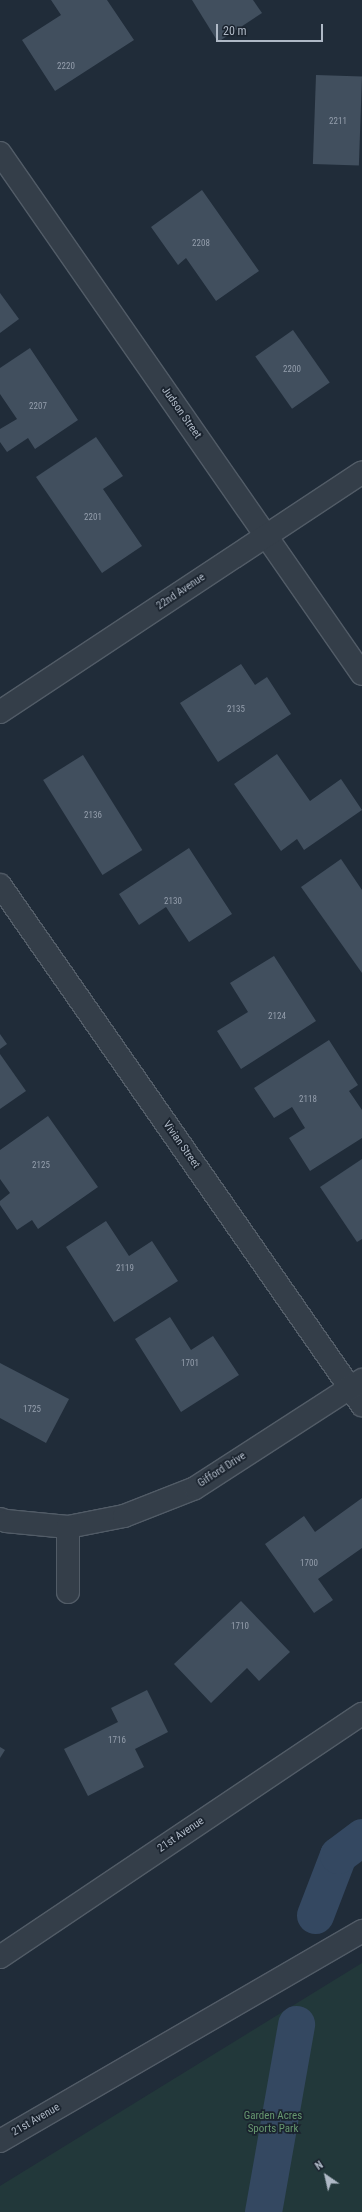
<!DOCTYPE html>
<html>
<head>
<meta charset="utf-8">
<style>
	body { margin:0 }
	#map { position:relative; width:362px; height:2212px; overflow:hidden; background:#202c39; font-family:"Roboto Condensed",sans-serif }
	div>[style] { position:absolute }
	.green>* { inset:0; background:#22383a }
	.canal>* { height:37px; margin:-18.5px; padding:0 18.5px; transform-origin:18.5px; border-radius:18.5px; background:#344861 }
	.building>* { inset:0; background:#414f5e; transform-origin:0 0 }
	.roads { filter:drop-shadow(1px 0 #525c67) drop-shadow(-1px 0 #525c67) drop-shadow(0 1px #525c67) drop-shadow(0 -1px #525c67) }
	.minor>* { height:22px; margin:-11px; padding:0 11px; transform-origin:11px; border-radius:11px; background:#343e49 }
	span { translate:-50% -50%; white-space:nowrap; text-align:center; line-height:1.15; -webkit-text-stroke:3.5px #1a232e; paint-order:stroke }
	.number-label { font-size:9px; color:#949eac }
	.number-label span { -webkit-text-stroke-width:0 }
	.street-label { font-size:11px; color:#afb9c6 }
	.park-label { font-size:11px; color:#66976f }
	.north { position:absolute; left:306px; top:2156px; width:40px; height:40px; -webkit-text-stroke:3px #1a232e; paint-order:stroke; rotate:326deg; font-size:11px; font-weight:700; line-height:16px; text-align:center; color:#afb9c6 }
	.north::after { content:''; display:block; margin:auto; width:14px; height:18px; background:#afb9c6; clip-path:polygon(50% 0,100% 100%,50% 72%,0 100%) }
	.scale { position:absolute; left:216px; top:24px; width:107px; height:18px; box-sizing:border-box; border:2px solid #afb9c6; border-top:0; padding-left:5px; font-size:12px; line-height:14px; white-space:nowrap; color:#afb9c6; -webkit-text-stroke:3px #1a232e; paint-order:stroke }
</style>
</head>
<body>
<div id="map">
	<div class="green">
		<i style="clip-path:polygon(362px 1963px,362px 2212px,0 2212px,0 2186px)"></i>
	</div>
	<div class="canal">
		<i style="left:315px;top:1915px;width:64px;rotate:-69deg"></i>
		<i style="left:338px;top:1855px;width:30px;rotate:-37deg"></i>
		<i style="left:263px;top:2212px;width:191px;rotate:-80deg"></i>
	</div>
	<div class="building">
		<i style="clip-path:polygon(51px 0,107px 0,134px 40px,55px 91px,22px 40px,61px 15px)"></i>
		<i style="clip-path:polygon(192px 0,253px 0,262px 13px,218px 42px)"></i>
		<i style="left:316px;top:75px;width:46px;height:89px;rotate:2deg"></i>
		<i style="clip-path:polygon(202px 190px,259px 271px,216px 301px,186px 258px,178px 265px,151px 227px)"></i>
		<i style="clip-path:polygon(0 293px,19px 319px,0 333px)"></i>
		<i style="left:293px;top:330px;width:64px;height:46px;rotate:55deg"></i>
		<i style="clip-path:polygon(30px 348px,78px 420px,35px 449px,28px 438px,7px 452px,0 442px,0 429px,17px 419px,0 394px,0 368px)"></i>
		<i style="clip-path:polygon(96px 437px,123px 476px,103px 489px,142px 546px,102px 573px,36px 477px)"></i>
		<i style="clip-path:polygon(241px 664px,255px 685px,267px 677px,291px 714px,218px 762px,180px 703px)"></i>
		<i style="clip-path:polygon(277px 754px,310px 801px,341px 779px,362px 810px,304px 850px,297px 839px,281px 851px,234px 784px)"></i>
		<i style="left:83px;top:755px;width:112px;height:47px;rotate:58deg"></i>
		<i style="clip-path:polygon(189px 848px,232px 914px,189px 942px,166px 907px,139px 925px,119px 894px)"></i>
		<i style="clip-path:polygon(341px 859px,362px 890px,362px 973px,301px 887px)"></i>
		<i style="clip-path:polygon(274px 956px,316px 1021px,241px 1069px,217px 1031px,248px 1012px,230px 983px)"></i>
		<i style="clip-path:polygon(0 1034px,7px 1044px,0 1049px)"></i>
		<i style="clip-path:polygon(329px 1040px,358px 1085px,349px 1091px,362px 1110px,362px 1138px,310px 1171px,289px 1138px,305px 1128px,292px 1107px,274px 1118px,254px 1088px)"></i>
		<i style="clip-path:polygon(0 1054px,26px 1091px,0 1109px)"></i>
		<i style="clip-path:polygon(48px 1116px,98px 1187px,38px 1229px,32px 1220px,17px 1230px,0 1205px,0 1201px,10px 1193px,0 1179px,0 1150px)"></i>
		<i style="clip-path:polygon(362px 1159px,362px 1239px,357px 1242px,320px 1187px)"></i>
		<i style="clip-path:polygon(106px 1221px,129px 1256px,152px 1241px,178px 1281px,114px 1322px,66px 1247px)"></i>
		<i style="clip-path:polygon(170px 1317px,191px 1350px,213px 1336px,239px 1375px,181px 1412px,135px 1339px)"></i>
		<i style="clip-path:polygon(0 1363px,69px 1399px,46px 1443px,0 1418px)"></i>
		<i style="clip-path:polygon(362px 1498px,362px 1548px,318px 1579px,333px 1600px,314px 1613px,265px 1544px,304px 1516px,315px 1532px)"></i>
		<i style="clip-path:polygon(241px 1601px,290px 1652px,259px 1681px,247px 1668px,211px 1703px,174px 1664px)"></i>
		<i style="clip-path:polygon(147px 1690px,168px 1732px,135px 1749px,144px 1767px,88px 1796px,64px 1749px,118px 1722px,111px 1708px)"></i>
		<i style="clip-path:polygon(0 1747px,5px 1750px,0 1758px)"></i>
	</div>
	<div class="roads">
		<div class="minor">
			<i style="left:0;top:153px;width:634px;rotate:55.21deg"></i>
			<i style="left:0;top:712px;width:434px;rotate:-33.5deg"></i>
			<i style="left:0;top:885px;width:634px;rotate:55.16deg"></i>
			<i style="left:0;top:1519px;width:6px;rotate:18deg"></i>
			<i style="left:6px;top:1521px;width:62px;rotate:5.5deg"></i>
			<i style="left:68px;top:1527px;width:57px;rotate:-11.1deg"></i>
			<i style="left:124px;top:1516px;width:76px;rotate:-21.5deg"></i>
			<i style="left:195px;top:1488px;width:199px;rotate:-32.9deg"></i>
			<i style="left:68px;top:1592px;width:65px;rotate:-90deg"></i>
			<i style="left:0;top:1957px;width:436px;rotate:-33.9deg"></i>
			<i style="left:0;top:2141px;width:419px;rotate:-30.1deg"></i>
		</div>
	</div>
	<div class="number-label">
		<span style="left:66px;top:66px">2220</span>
		<span style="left:338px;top:121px">2211</span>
		<span style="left:201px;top:243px">2208</span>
		<span style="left:292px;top:369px">2200</span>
		<span style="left:38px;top:406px">2207</span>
		<span style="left:93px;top:517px">2201</span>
		<span style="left:236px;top:709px">2135</span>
		<span style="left:93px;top:815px">2136</span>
		<span style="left:173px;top:901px">2130</span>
		<span style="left:277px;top:1016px">2124</span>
		<span style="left:308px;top:1099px">2118</span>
		<span style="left:41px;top:1165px">2125</span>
		<span style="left:125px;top:1268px">2119</span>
		<span style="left:190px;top:1363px">1701</span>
		<span style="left:32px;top:1409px">1725</span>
		<span style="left:309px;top:1563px">1700</span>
		<span style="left:240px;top:1626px">1710</span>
		<span style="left:117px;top:1740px">1716</span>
	</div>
	<div class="street-label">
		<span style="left:181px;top:413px;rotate:55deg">Judson Street</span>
		<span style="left:181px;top:592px;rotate:-34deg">22nd Avenue</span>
		<span style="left:181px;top:1145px;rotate:55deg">Vivian Street</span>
		<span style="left:222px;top:1470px;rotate:-33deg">Gifford Drive</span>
		<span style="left:181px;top:1835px;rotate:-34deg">21st Avenue</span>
		<span style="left:36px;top:2120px;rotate:-30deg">21st Avenue</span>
	</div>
	<div class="park-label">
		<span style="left:273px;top:2123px">Garden Acres<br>Sports Park</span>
	</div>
	<div class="north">N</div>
	<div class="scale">20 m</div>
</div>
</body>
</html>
